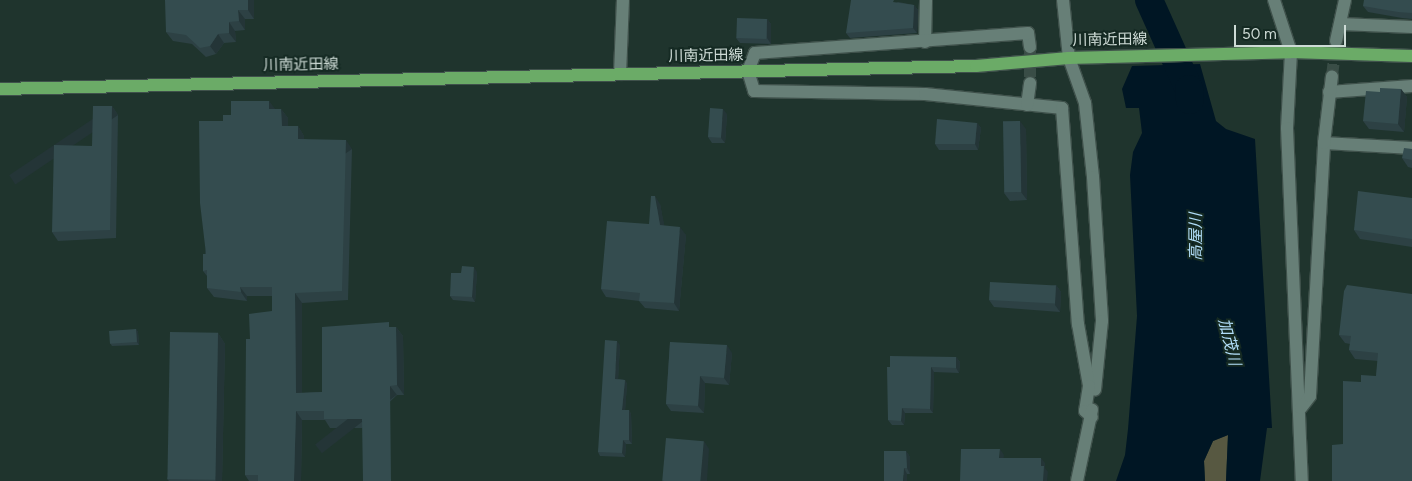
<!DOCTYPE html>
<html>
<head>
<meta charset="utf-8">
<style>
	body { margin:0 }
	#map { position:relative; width:1412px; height:481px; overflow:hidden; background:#1f342d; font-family:Figtree,"Noto Sans JP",sans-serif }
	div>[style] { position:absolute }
	.green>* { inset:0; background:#575841 }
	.water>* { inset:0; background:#001624 }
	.river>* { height:28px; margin:-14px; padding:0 14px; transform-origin:14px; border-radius:14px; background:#001624 }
	.minor-tunnel>* { height:12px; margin-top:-6px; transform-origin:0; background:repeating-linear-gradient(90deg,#394d46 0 12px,transparent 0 18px) }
	.roads { filter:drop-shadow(1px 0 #3f514b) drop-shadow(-1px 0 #3f514b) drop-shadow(0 1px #3f514b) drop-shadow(0 -1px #3f514b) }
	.minor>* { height:12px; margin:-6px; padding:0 6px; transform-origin:6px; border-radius:6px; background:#677f77 }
	.major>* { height:12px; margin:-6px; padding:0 6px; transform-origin:6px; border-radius:6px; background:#6bab67 }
	.wall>* { inset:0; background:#2d4144 }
	.shaded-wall>* { inset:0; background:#243537; transform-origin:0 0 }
	.building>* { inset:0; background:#344c4f; transform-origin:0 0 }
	span { translate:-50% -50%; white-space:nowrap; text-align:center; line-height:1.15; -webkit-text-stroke:4px #152a23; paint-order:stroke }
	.street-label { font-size:15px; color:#cedbd6 }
	.water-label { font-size:16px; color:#b2def9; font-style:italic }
	.scale { position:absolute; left:1234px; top:25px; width:112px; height:22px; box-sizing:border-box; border:2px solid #cedbd6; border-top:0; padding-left:6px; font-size:15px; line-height:18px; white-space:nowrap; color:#cedbd6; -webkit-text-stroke:4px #152a23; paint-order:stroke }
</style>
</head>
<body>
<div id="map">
	<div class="green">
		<i style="clip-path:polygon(1228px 435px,1226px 481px,1205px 481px,1204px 461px,1213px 441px)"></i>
	</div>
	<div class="water">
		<i style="clip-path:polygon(1200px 64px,1216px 121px,1226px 129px,1255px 139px,1272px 428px,1267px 428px,1260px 481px,1226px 481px,1228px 435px,1213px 441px,1204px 461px,1205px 481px,1116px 481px,1125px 455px,1128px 429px,1137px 316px,1130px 175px,1133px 152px,1142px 133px,1139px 108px,1126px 108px,1122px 89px,1132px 66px)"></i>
	</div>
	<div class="river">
		<i style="left:1149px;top:0;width:98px;rotate:65.8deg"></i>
		<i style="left:1189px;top:89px;width:11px;rotate:85deg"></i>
	</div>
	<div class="minor-tunnel">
		<i style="left:1030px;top:47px;width:36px;rotate:90deg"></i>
		<i style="left:1332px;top:76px;width:33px;rotate:-83deg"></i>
	</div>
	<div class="roads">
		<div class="minor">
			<i style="left:1063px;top:0;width:58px;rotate:84.1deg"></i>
			<i style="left:1069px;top:58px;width:48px;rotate:70.4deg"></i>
			<i style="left:1085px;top:103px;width:74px;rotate:83.8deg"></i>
			<i style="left:1093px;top:177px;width:144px;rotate:86.4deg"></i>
			<i style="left:1102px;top:321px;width:69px;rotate:95.8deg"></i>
			<i style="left:1274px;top:0;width:55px;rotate:71.9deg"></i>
			<i style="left:1291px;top:52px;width:76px;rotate:93deg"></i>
			<i style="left:1287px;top:128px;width:353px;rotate:87.6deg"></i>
			<i style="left:1341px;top:24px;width:71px;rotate:2.4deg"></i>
			<i style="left:1336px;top:41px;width:42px;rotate:-77.6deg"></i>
			<i style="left:925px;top:42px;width:42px;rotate:-88.6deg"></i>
			<i style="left:1030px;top:47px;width:14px;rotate:-98deg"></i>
			<i style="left:1028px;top:33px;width:274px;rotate:175.8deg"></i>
			<i style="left:755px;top:53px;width:19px;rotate:111deg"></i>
			<i style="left:748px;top:71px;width:21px;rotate:73deg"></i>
			<i style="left:754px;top:91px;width:171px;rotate:1deg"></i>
			<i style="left:925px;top:94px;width:138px;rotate:5.8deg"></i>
			<i style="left:1062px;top:108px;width:217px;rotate:85.8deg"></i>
			<i style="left:1078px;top:324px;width:63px;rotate:79.9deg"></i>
			<i style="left:1089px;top:386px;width:25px;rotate:99deg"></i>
			<i style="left:1085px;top:411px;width:9px;rotate:41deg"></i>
			<i style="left:620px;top:74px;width:74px;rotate:-87.7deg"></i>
			<i style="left:1329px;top:92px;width:83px;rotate:-4.1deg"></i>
			<i style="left:1027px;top:105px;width:22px;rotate:-82deg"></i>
			<i style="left:1324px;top:143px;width:88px;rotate:3.3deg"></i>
			<i style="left:1301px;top:408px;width:15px;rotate:-53deg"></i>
			<i style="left:1310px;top:396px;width:253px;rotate:-86.8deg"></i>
			<i style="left:1324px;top:143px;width:67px;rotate:-83.2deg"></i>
			<i style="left:1077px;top:481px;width:73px;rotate:-78.1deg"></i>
		</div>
		<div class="major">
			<i style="left:0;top:89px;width:976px;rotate:-1.35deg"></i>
			<i style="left:976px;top:66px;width:93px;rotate:-4.9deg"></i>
			<i style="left:1069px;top:58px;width:222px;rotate:-1.5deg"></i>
			<i style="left:1291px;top:52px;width:121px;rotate:1.9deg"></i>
		</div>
	</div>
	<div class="wall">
		<i style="clip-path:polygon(254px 0,254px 19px,245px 19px,245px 30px,235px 31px,236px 42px,224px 43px,216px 54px,206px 57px,192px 44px,173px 41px,166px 32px)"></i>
		<i style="clip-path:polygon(1412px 0,1412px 19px,1402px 18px,1368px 12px,1363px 6px)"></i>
		<i style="clip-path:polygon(898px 2px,914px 5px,918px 10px,917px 33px,850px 38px,846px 33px)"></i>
		<i style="clip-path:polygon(767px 19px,771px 24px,771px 44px,740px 43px,736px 38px)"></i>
		<i style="clip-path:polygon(1401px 89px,1407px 97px,1404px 132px,1369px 129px,1363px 121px,1380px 92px)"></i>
		<i style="clip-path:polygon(269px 101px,274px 109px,281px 109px,288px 118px,288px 126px,298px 126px,304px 136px,304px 139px,352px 149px,348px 300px,302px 303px,302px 393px,322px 392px,393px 327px,396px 327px,403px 336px,404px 395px,397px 395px,362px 428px,330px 428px,325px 420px,302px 420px,301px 481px,249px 481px,245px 475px,250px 339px,272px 311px,272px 296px,247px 296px,247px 301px,214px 297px,207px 288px,207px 276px,203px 271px,223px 121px,231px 115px)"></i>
		<i style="clip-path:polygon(112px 106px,118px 115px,116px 238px,58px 241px,52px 232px)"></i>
		<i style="clip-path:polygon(727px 114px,725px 143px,712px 143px,708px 137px)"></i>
		<i style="clip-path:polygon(977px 123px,981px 128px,978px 150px,939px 150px,935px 144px)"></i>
		<i style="clip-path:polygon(1026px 129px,1027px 200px,1010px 201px,1004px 193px)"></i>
		<i style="clip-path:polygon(1412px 149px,1412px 168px,1408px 167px,1402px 158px)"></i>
		<i style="clip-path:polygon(1412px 198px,1412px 247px,1360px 239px,1354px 230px)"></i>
		<i style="clip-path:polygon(660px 204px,664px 226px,686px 235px,679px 311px,645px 308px,639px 301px,606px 297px,601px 289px,649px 224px)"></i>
		<i style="clip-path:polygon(477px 272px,475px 302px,453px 300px,450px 296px)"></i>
		<i style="clip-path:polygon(1056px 285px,1061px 292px,1060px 312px,994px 307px,989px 300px)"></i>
		<i style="clip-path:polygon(1412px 294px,1412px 481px,1343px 444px,1361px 382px,1376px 376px,1378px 361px,1355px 359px,1349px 350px,1350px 344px,1345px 343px,1339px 335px)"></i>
		<i style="clip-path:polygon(136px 329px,138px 332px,139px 345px,112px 346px,110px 343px)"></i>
		<i style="clip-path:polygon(218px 333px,225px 344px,222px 481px,169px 481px,167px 479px)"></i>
		<i style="clip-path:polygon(670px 342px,732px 353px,729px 385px,705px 383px,704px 413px,671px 411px,666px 404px)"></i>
		<i style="clip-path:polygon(620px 345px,618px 379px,625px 380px,627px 384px,625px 410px,629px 410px,631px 414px,632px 444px,626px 444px,625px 457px,600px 456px,598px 452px)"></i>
		<i style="clip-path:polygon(956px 357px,960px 362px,959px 373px,934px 372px,933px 413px,905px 413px,904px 425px,892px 425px,888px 420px,890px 367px)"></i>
		<i style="clip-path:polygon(906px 451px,910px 457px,910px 474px,907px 474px,884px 481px)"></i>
	</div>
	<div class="shaded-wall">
		<i style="clip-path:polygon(248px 0,254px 0,254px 19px,248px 10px)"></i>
		<i style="clip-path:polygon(914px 5px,918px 10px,917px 33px,913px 28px)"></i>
		<i style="clip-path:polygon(238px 10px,245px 19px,245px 30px,239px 21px)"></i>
		<i style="clip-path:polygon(767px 19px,771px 24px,771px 44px,767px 38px)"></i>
		<i style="clip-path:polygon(229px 22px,235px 31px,236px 42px,229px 33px)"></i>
		<i style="clip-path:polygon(218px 34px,224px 43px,216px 54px,210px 46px)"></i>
		<i style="clip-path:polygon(1401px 89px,1407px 97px,1404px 132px,1398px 124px)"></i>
		<i style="clip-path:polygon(269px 101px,276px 110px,269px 109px)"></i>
		<i style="left:112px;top:106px;width:11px;height:124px;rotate:56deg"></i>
		<i style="clip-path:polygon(281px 109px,288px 118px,288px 136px,282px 126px)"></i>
		<i style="clip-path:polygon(723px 109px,727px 114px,725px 143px,721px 138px)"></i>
		<i style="clip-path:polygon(1020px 121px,1026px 129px,1027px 200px,1021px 192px)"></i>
		<i style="clip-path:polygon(977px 123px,981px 128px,978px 150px,975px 144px)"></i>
		<i style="clip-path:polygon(298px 126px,304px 136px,304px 148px,298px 139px)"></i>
		<i style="left:346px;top:140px;width:11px;height:151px;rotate:56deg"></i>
		<i style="clip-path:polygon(655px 196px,660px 204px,666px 233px,660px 225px)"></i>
		<i style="clip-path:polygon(680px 227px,686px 235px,679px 311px,674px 303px)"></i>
		<i style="clip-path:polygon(474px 267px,477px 272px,475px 302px,472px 297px)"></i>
		<i style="clip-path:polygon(1056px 285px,1061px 292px,1060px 312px,1055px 305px)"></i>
		<i style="clip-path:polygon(240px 287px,247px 296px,247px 301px,241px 292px)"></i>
		<i style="clip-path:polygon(295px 293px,302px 303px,302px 402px,296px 393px)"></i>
		<i style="clip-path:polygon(396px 327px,403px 336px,404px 395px,397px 385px)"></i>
		<i style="clip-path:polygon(136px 329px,138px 332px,139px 345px,137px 342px)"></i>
		<i style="clip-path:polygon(218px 333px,225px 344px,222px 481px,216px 481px,215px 480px)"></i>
		<i style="clip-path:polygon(617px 341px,620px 345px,618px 383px,615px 379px)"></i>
		<i style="clip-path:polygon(727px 345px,732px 353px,729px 385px,724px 378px)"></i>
		<i style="clip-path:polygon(956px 357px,960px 362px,959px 373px,956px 368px)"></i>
		<i style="clip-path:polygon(931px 367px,934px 372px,933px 413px,930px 409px)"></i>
		<i style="clip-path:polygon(700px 376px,705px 383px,704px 413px,698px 406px)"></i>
		<i style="clip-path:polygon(625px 380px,627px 384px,625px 414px,622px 410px)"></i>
		<i style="left:390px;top:386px;width:11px;height:95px;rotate:52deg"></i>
		<i style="clip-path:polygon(902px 408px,905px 413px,904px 425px,901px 421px)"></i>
		<i style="clip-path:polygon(629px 410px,631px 414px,632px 444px,629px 440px)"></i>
		<i style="clip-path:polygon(296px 411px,302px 420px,301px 481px,294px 481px)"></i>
		<i style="clip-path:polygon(623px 440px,626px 444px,625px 457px,622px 453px)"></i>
		<i style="clip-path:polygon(704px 441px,709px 449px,707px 481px,700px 481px)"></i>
		<i style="clip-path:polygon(1000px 449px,1004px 455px,1003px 464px,999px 458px)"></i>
		<i style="clip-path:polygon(906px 451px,910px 457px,910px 474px,907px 468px)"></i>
		<i style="clip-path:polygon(1041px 458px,1045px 463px,1045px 468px,1048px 472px,1047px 481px,1043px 481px,1041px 466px)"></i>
		<i style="clip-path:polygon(904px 468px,907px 474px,907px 481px,903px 481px)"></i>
	</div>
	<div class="building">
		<i style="clip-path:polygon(165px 0,248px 0,248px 10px,238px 10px,239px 21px,229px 22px,229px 33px,218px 34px,210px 46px,200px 48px,186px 35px,166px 32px)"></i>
		<i style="clip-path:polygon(851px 0,894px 0,893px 2px,914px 5px,913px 28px,846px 33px)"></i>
		<i style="clip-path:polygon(1364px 0,1412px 0,1412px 13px,1398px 12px,1363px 6px)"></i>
		<i style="left:737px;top:18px;width:30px;height:20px;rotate:2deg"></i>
		<i style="clip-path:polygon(1380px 88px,1401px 89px,1398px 124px,1363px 121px,1366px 91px,1380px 92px)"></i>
		<i style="clip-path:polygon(231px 101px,269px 101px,269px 109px,281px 109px,282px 126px,298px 126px,298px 139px,346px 140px,342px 291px,295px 293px,296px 393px,322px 392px,322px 327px,389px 322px,389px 327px,396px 327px,397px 385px,390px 386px,391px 481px,363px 481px,362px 419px,324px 419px,324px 411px,296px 411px,294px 481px,258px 481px,258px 475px,245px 475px,246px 339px,250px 339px,249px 314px,272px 311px,272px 287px,240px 287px,241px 292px,207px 288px,207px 270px,203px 271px,203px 254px,206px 254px,200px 203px,199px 121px,223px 121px,223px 115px,231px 115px)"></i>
		<i style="clip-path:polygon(93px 106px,112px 106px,110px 230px,52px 232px,54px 145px,92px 146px)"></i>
		<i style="left:710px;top:108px;width:13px;height:29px;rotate:4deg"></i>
		<i style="clip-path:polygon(937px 119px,977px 123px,975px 144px,935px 144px)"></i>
		<i style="left:1020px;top:121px;width:71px;height:17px;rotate:89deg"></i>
		<i style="clip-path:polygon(1404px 148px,1412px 149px,1412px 160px,1402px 158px)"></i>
		<i style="clip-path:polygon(1358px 191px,1412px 198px,1412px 239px,1354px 230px)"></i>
		<i style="clip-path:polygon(651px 196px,655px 196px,660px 225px,680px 227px,674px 303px,639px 301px,640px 293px,601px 289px,607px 221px,649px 224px)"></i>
		<i style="clip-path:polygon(462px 266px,474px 267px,472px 297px,450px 296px,451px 273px,461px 273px)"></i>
		<i style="left:990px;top:282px;width:66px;height:18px;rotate:3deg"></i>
		<i style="clip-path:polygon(1347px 285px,1412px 294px,1412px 481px,1332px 481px,1332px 445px,1343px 444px,1343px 381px,1361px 382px,1361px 375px,1376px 376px,1378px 353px,1349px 350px,1351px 336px,1339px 335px,1344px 291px)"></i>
		<i style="left:136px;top:329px;width:13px;height:27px;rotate:86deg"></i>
		<i style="left:170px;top:332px;width:48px;height:147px;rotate:1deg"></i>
		<i style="clip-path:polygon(605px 340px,617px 341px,615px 379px,625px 380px,622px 410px,629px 410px,629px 440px,623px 440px,622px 453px,598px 452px)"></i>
		<i style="clip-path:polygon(670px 342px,727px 345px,724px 378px,700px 376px,698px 406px,666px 404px)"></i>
		<i style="clip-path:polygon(890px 356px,956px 357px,956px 368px,931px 367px,930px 409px,902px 408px,901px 421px,888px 420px,887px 367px,890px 367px)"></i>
		<i style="left:666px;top:438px;width:38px;height:43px;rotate:5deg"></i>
		<i style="clip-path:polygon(961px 449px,1000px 449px,999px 458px,1041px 458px,1041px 466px,1044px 466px,1043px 481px,960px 481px)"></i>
		<i style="clip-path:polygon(884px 451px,906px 451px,907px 468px,904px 468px,903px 481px,884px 481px)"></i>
	</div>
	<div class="street-label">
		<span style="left:1110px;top:40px;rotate:-1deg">川南近田線</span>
		<span style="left:706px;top:56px;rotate:-1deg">川南近田線</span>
		<span style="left:301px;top:65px;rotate:-1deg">川南近田線</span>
	</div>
	<div class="water-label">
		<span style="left:1196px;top:237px;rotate:-90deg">高屋川</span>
		<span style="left:1229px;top:342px;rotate:76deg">加茂川</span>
	</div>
	<div class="scale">50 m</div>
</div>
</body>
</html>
